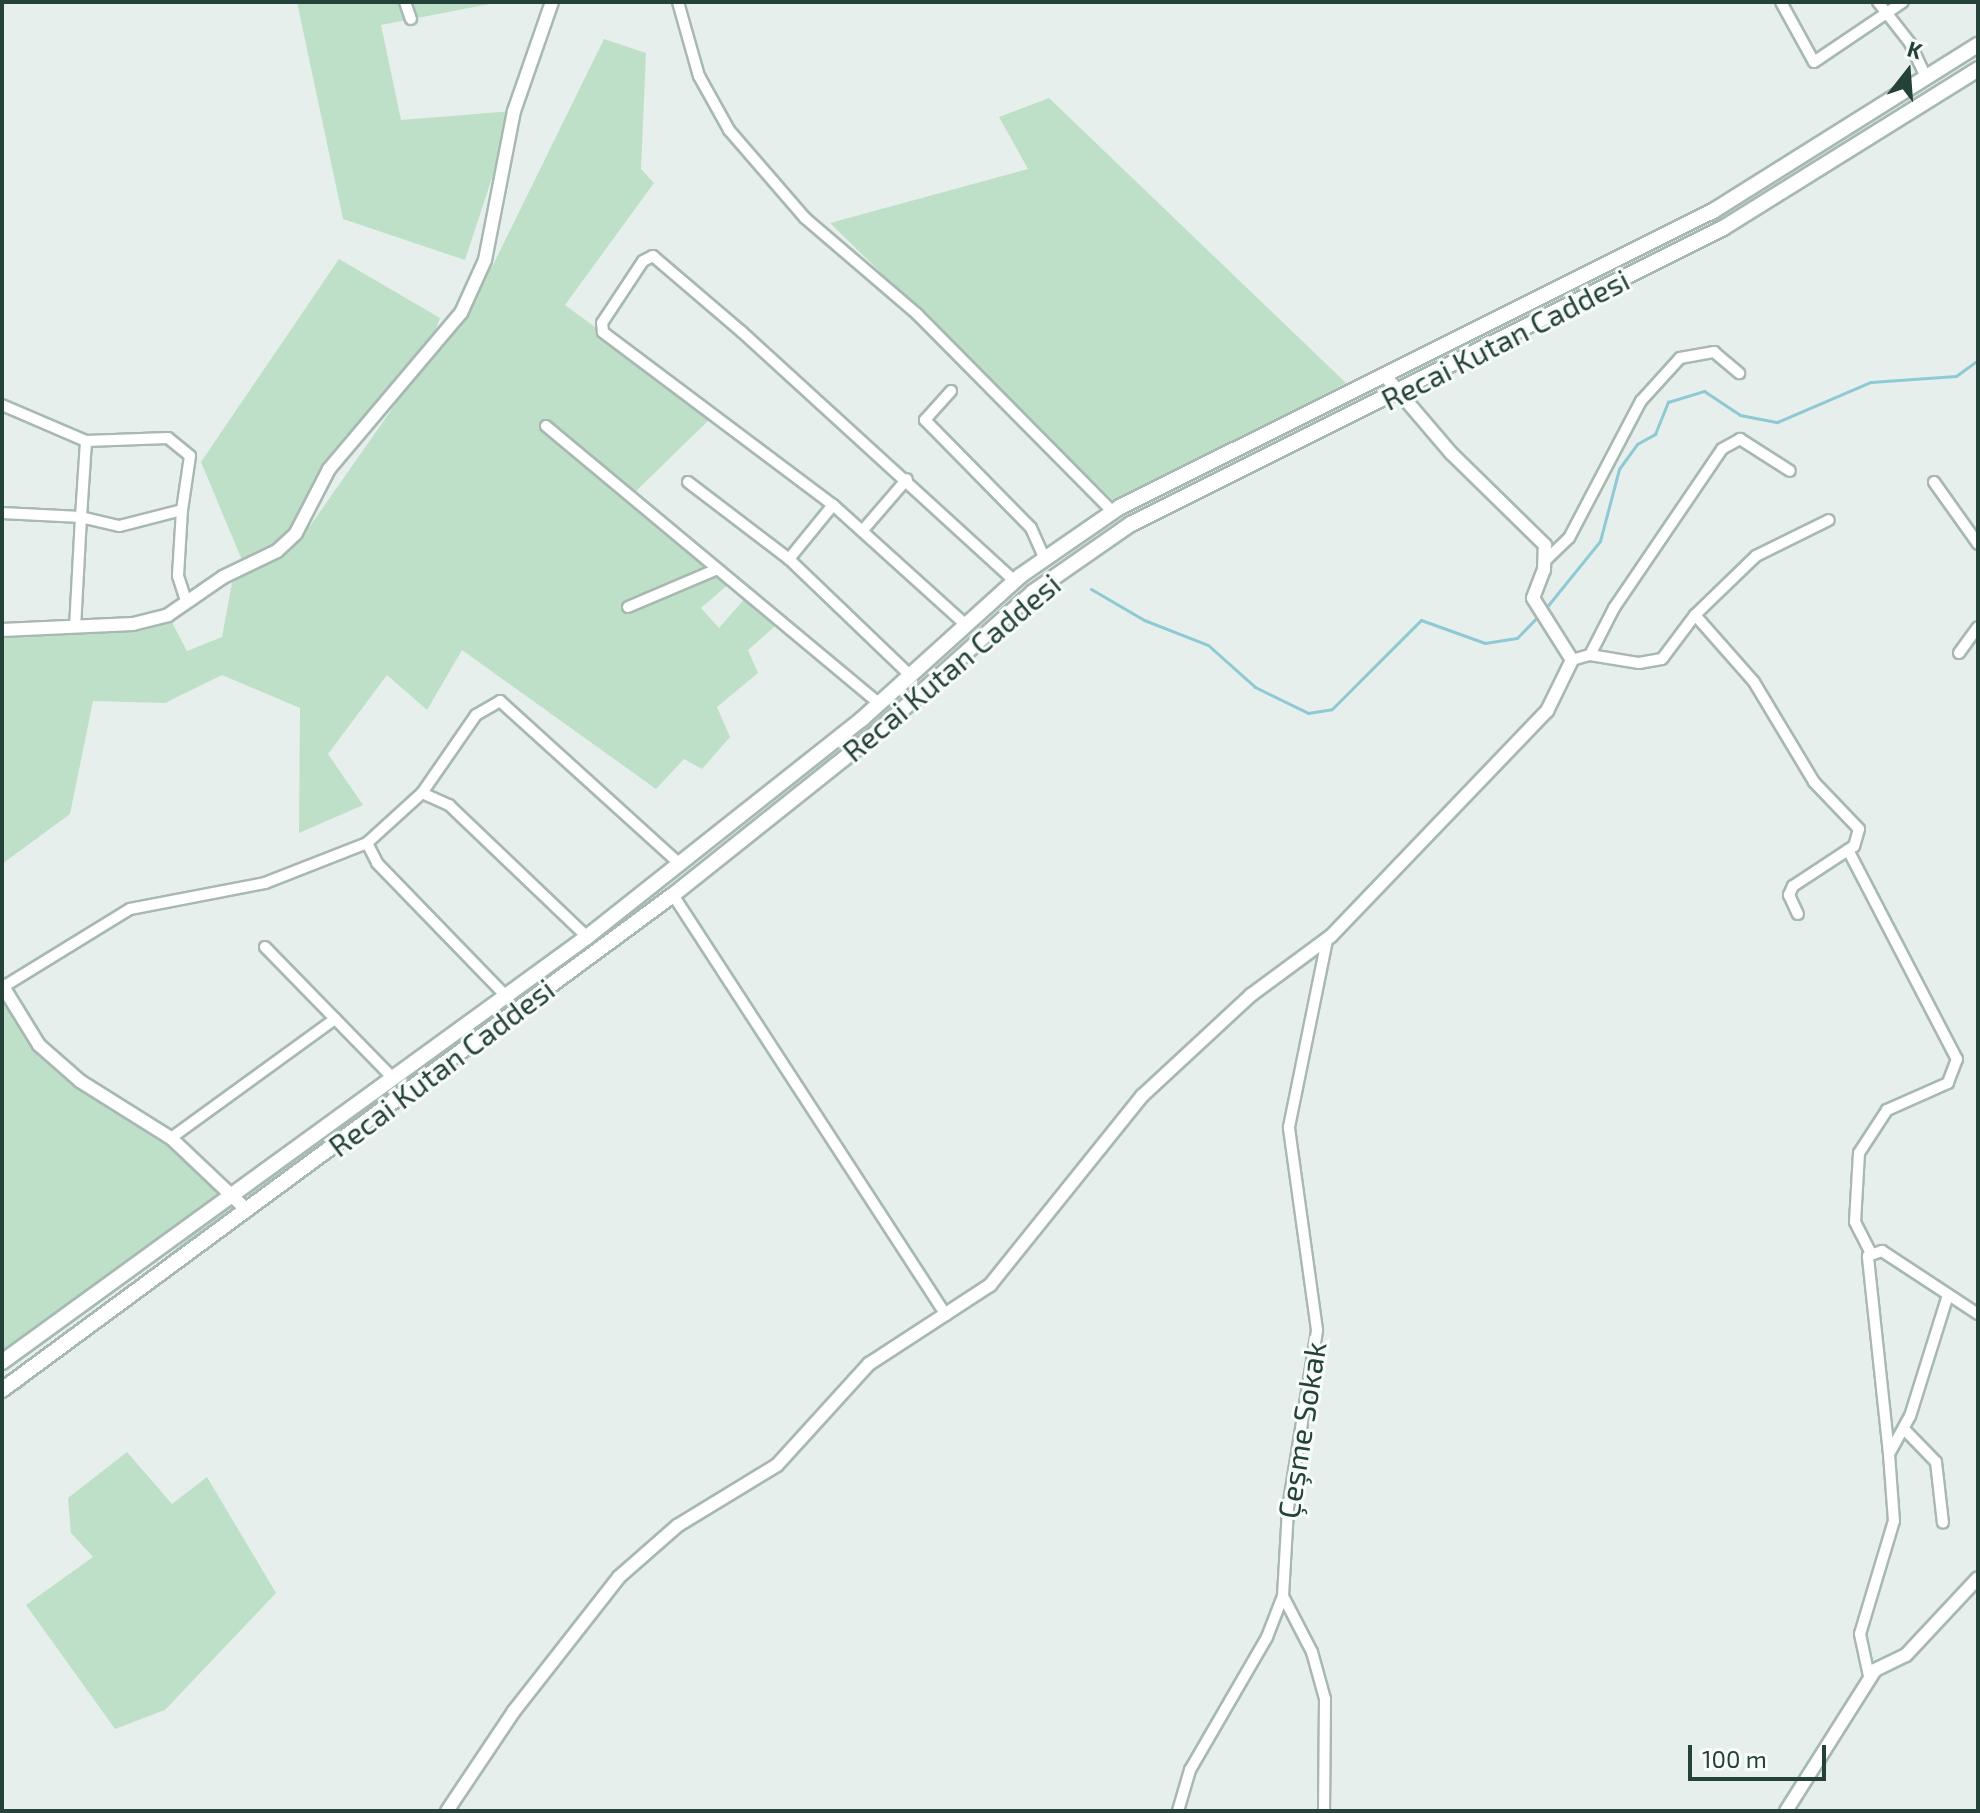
<!DOCTYPE html>
<html>
<head>
<meta charset="utf-8">
<style>
	body { margin:0 }
	#map { position:relative; width:1980px; height:1813px; overflow:hidden; background:#e6efeb; font-family:"Exo 2",sans-serif }
	div>[style] { position:absolute }
	.green>* { inset:0; background:#bfe0c8; transform-origin:0 0 }
	.stream>* { height:3px; margin:-1.5px; padding:0 1.5px; transform-origin:1.5px; border-radius:1.5px; background:#8ec9d4 }
	.roads { filter:drop-shadow(2px 0 #a8b8b2) drop-shadow(-2px 0 #a8b8b2) drop-shadow(0 2px #a8b8b2) drop-shadow(0 -2px #a8b8b2) }
	.minor>* { height:10px; margin:-5px; padding:0 5px; transform-origin:5px; border-radius:5px; background:#fff }
	.tertiary>* { height:12px; margin:-6px; padding:0 6px; transform-origin:6px; border-radius:6px; background:#fff }
	.secondary>* { height:14px; margin:-7px; padding:0 7px; transform-origin:7px; border-radius:7px; background:#fff }
	span { translate:-50% -50%; white-space:nowrap; text-align:center; line-height:1.15; -webkit-text-stroke:6px #f7fbf9; paint-order:stroke }
	.street-label { font-size:30px; color:#24423a }
	.frame { position:absolute; inset:0; border:4px solid #24423a; pointer-events:none }
	.north { position:absolute; left:1868px; top:32px; width:80px; height:80px; -webkit-text-stroke:6px #f7fbf9; paint-order:stroke; rotate:17deg; font-size:22px; font-weight:700; line-height:32px; text-align:center; color:#24423a }
	.north::after { content:''; display:block; margin:auto; width:28px; height:36px; background:#24423a; clip-path:polygon(50% 0,100% 100%,50% 72%,0 100%) }
	.scale { position:absolute; left:1688px; top:1745px; width:138px; height:36px; box-sizing:border-box; border:4px solid #24423a; border-top:0; padding-left:10px; font-size:24px; line-height:28px; white-space:nowrap; color:#24423a; -webkit-text-stroke:6px #f7fbf9; paint-order:stroke }
</style>
</head>
<body>
<div id="map">
	<div class="green">
		<i style="clip-path:polygon(297px 2px,500px 2px,381px 25px,401px 120px,514px 111px,465px 260px,343px 219px)"></i>
		<i style="clip-path:polygon(604px 39px,646px 53px,641px 169px,654px 183px,565px 305px,714px 415px,631px 496px,731px 582px,701px 608px,719px 628px,748px 595px,781px 621px,748px 650px,758px 673px,717px 707px,730px 737px,702px 769px,684px 759px,656px 789px,462px 650px,427px 710px,387px 675px,328px 754px,363px 805px,299px 833px,300px 708px,222px 675px,165px 703px,93px 701px,70px 814px,2px 864px,2px 630px,168px 615px,187px 651px,222px 637px,234px 572px,244px 565px,201px 462px,339px 259px,440px 318px,423px 364px,336px 459px,286px 541px,310px 526px,493px 265px)"></i>
		<i style="clip-path:polygon(1049px 98px,1346px 383px,1118px 505px,830px 223px,1028px 169px,999px 117px)"></i>
		<i style="clip-path:polygon(667px 886px,251px 1198px,245px 1192px,646px 897px)"></i>
		<i style="clip-path:polygon(2px 980px,60px 1060px,234px 1193px,2px 1363px)"></i>
		<i style="left:228px;top:1205px;width:8px;height:280px;rotate:50deg"></i>
		<i style="clip-path:polygon(127px 1452px,172px 1504px,207px 1477px,276px 1593px,165px 1710px,115px 1729px,26px 1605px,93px 1557px,71px 1533px,68px 1498px)"></i>
	</div>
	<div class="stream">
		<i style="left:1091px;top:589px;width:61px;rotate:30.3deg"></i>
		<i style="left:1144px;top:620px;width:69px;rotate:21.3deg"></i>
		<i style="left:1208px;top:645px;width:63px;rotate:41.8deg"></i>
		<i style="left:1255px;top:687px;width:59px;rotate:26.1deg"></i>
		<i style="left:1308px;top:713px;width:24px;rotate:-9deg"></i>
		<i style="left:1332px;top:709px;width:126px;rotate:-45deg"></i>
		<i style="left:1421px;top:620px;width:68px;rotate:19.8deg"></i>
		<i style="left:1485px;top:643px;width:32px;rotate:-9deg"></i>
		<i style="left:1517px;top:638px;width:32px;rotate:-46deg"></i>
		<i style="left:1545px;top:609px;width:87px;rotate:-51deg"></i>
		<i style="left:1600px;top:541px;width:74px;rotate:-75.2deg"></i>
		<i style="left:1619px;top:469px;width:31px;rotate:-54deg"></i>
		<i style="left:1637px;top:444px;width:21px;rotate:-29deg"></i>
		<i style="left:1655px;top:434px;width:35px;rotate:-68deg"></i>
		<i style="left:1668px;top:402px;width:38px;rotate:-17deg"></i>
		<i style="left:1704px;top:391px;width:43px;rotate:33.7deg"></i>
		<i style="left:1740px;top:415px;width:38px;rotate:11deg"></i>
		<i style="left:1777px;top:422px;width:102px;rotate:-23.1deg"></i>
		<i style="left:1871px;top:382px;width:85px;rotate:-4deg"></i>
		<i style="left:1956px;top:376px;width:27px;rotate:-36deg"></i>
		<i style="left:1978px;top:1746px;width:14px;rotate:90deg"></i>
	</div>
	<div class="roads">
		<div class="minor">
			<i style="left:405px;top:2px;width:18px;rotate:71deg"></i>
			<i style="left:678px;top:2px;width:77px;rotate:74.2deg"></i>
			<i style="left:699px;top:76px;width:62px;rotate:60.9deg"></i>
			<i style="left:729px;top:130px;width:116px;rotate:49.2deg"></i>
			<i style="left:805px;top:218px;width:148px;rotate:40.6deg"></i>
			<i style="left:917px;top:314px;width:279px;rotate:45.3deg"></i>
			<i style="left:1781px;top:2px;width:68px;rotate:61.2deg"></i>
			<i style="left:1814px;top:62px;width:107px;rotate:-34deg"></i>
			<i style="left:1878px;top:2px;width:52px;rotate:52deg"></i>
			<i style="left:1910px;top:43px;width:38px;rotate:65deg"></i>
			<i style="left:951px;top:391px;width:39px;rotate:132deg"></i>
			<i style="left:925px;top:420px;width:151px;rotate:45.5deg"></i>
			<i style="left:1031px;top:528px;width:34px;rotate:66deg"></i>
			<i style="left:2px;top:405px;width:91px;rotate:23.2deg"></i>
			<i style="left:546px;top:426px;width:433px;rotate:39.8deg"></i>
			<i style="left:168px;top:438px;width:28px;rotate:39deg"></i>
			<i style="left:190px;top:456px;width:55px;rotate:98.4deg"></i>
			<i style="left:182px;top:510px;width:65px;rotate:165.7deg"></i>
			<i style="left:119px;top:526px;width:39px;rotate:-167deg"></i>
			<i style="left:81px;top:517px;width:76px;rotate:-86.2deg"></i>
			<i style="left:86px;top:441px;width:82px;rotate:-2.1deg"></i>
			<i style="left:688px;top:482px;width:127px;rotate:37.3deg"></i>
			<i style="left:1934px;top:482px;width:76px;rotate:54.6deg"></i>
			<i style="left:833px;top:505px;width:70px;rotate:129.2deg"></i>
			<i style="left:789px;top:559px;width:168px;rotate:43.8deg"></i>
			<i style="left:182px;top:510px;width:66px;rotate:93.5deg"></i>
			<i style="left:178px;top:576px;width:28px;rotate:72deg"></i>
			<i style="left:2px;top:513px;width:79px;rotate:2.9deg"></i>
			<i style="left:81px;top:517px;width:110px;rotate:93.1deg"></i>
			<i style="left:863px;top:530px;width:67px;rotate:-49.2deg"></i>
			<i style="left:1546px;top:560px;width:32px;rotate:-44deg"></i>
			<i style="left:1569px;top:538px;width:155px;rotate:-62.3deg"></i>
			<i style="left:1641px;top:401px;width:58px;rotate:-47.8deg"></i>
			<i style="left:1680px;top:358px;width:35px;rotate:-10deg"></i>
			<i style="left:1714px;top:352px;width:33px;rotate:40deg"></i>
			<i style="left:628px;top:607px;width:95px;rotate:-23deg"></i>
			<i style="left:1695px;top:615px;width:89px;rotate:48.6deg"></i>
			<i style="left:1754px;top:682px;width:117px;rotate:59deg"></i>
			<i style="left:1814px;top:782px;width:65px;rotate:46.2deg"></i>
			<i style="left:1859px;top:829px;width:18px;rotate:106deg"></i>
			<i style="left:1854px;top:846px;width:73px;rotate:146.7deg"></i>
			<i style="left:1793px;top:886px;width:10px;rotate:114deg"></i>
			<i style="left:1789px;top:895px;width:21px;rotate:65deg"></i>
			<i style="left:966px;top:625px;width:179px;rotate:-137.9deg"></i>
			<i style="left:833px;top:505px;width:288px;rotate:-143.1deg"></i>
			<i style="left:603px;top:332px;width:9px;rotate:-96deg"></i>
			<i style="left:602px;top:323px;width:74px;rotate:-56.5deg"></i>
			<i style="left:643px;top:261px;width:11px;rotate:-27deg"></i>
			<i style="left:653px;top:256px;width:117px;rotate:40.5deg"></i>
			<i style="left:742px;top:332px;width:369px;rotate:42.4deg"></i>
			<i style="left:1959px;top:653px;width:32px;rotate:-54deg"></i>
			<i style="left:1590px;top:655px;width:53px;rotate:-62.9deg"></i>
			<i style="left:1614px;top:608px;width:192px;rotate:-55.8deg"></i>
			<i style="left:1722px;top:449px;width:21px;rotate:-29deg"></i>
			<i style="left:1740px;top:439px;width:59px;rotate:32.6deg"></i>
			<i style="left:1572px;top:660px;width:19px;rotate:-16deg"></i>
			<i style="left:1590px;top:655px;width:50px;rotate:9.3deg"></i>
			<i style="left:1639px;top:663px;width:23px;rotate:-10deg"></i>
			<i style="left:1662px;top:659px;width:55px;rotate:-53.1deg"></i>
			<i style="left:1695px;top:615px;width:85px;rotate:-44deg"></i>
			<i style="left:1756px;top:556px;width:81px;rotate:-26.3deg"></i>
			<i style="left:422px;top:793px;width:30px;rotate:24deg"></i>
			<i style="left:449px;top:805px;width:191px;rotate:43.7deg"></i>
			<i style="left:367px;top:843px;width:22px;rotate:63deg"></i>
			<i style="left:377px;top:863px;width:184px;rotate:45.9deg"></i>
			<i style="left:1848px;top:850px;width:236px;rotate:62.5deg"></i>
			<i style="left:1957px;top:1059px;width:26px;rotate:111deg"></i>
			<i style="left:1948px;top:1083px;width:67px;rotate:156.1deg"></i>
			<i style="left:1887px;top:1110px;width:51px;rotate:123.1deg"></i>
			<i style="left:1859px;top:1153px;width:69px;rotate:93.3deg"></i>
			<i style="left:1855px;top:1222px;width:35px;rotate:63deg"></i>
			<i style="left:673px;top:895px;width:501px;rotate:56.98deg"></i>
			<i style="left:265px;top:947px;width:182px;rotate:45.7deg"></i>
			<i style="left:3px;top:987px;width:149px;rotate:-31.6deg"></i>
			<i style="left:130px;top:909px;width:137px;rotate:-10.9deg"></i>
			<i style="left:265px;top:883px;width:110px;rotate:-21.4deg"></i>
			<i style="left:367px;top:843px;width:74px;rotate:-42.3deg"></i>
			<i style="left:422px;top:793px;width:95px;rotate:-55.3deg"></i>
			<i style="left:476px;top:715px;width:28px;rotate:-30deg"></i>
			<i style="left:500px;top:701px;width:244px;rotate:42.2deg"></i>
			<i style="left:171px;top:1138px;width:203px;rotate:-36deg"></i>
			<i style="left:1948px;top:1295px;width:127px;rotate:107.4deg"></i>
			<i style="left:1910px;top:1416px;width:43px;rotate:118.9deg"></i>
			<i style="left:1889px;top:1454px;width:199px;rotate:-96.1deg"></i>
			<i style="left:1868px;top:1256px;width:15px;rotate:-20deg"></i>
			<i style="left:1882px;top:1251px;width:115px;rotate:33.3deg"></i>
			<i style="left:1904px;top:1429px;width:46px;rotate:45.9deg"></i>
			<i style="left:1936px;top:1462px;width:61px;rotate:83.5deg"></i>
			<i style="left:1283px;top:1596px;width:63px;rotate:62.6deg"></i>
			<i style="left:1312px;top:1652px;width:49px;rotate:74.5deg"></i>
			<i style="left:1325px;top:1699px;width:112px;rotate:90.5deg"></i>
			<i style="left:1869px;top:1676px;width:43px;rotate:-102.1deg"></i>
			<i style="left:1860px;top:1634px;width:118px;rotate:-73.3deg"></i>
			<i style="left:1894px;top:1521px;width:67px;rotate:-94.3deg"></i>
			<i style="left:1178px;top:1811px;width:43px;rotate:-73.7deg"></i>
			<i style="left:1190px;top:1770px;width:154px;rotate:-59.9deg"></i>
			<i style="left:1267px;top:1637px;width:44px;rotate:-68.7deg"></i>
			<i style="left:1283px;top:1596px;width:88px;rotate:-86.7deg"></i>
			<i style="left:1288px;top:1508px;width:180px;rotate:-80.7deg"></i>
			<i style="left:1317px;top:1330px;width:205px;rotate:-97.9deg"></i>
			<i style="left:1289px;top:1127px;width:190px;rotate:-78.5deg"></i>
		</div>
		<div class="tertiary">
			<i style="left:2px;top:630px;width:131px;rotate:-2.6deg"></i>
			<i style="left:133px;top:624px;width:36px;rotate:-14deg"></i>
			<i style="left:168px;top:615px;width:67px;rotate:-34.6deg"></i>
			<i style="left:223px;top:577px;width:60px;rotate:-25.7deg"></i>
			<i style="left:277px;top:551px;width:26px;rotate:-43deg"></i>
			<i style="left:296px;top:533px;width:72px;rotate:-62.7deg"></i>
			<i style="left:329px;top:469px;width:204px;rotate:-49.8deg"></i>
			<i style="left:461px;top:313px;width:58px;rotate:-65.6deg"></i>
			<i style="left:485px;top:260px;width:152px;rotate:-79deg"></i>
			<i style="left:514px;top:111px;width:115px;rotate:-70.8deg"></i>
			<i style="left:2px;top:985px;width:70px;rotate:58.3deg"></i>
			<i style="left:39px;top:1045px;width:55px;rotate:41.3deg"></i>
			<i style="left:80px;top:1081px;width:107px;rotate:32.1deg"></i>
			<i style="left:171px;top:1138px;width:105px;rotate:43.5deg"></i>
			<i style="left:447px;top:1811px;width:120px;rotate:-56.2deg"></i>
			<i style="left:514px;top:1711px;width:170px;rotate:-51.9deg"></i>
			<i style="left:619px;top:1577px;width:77px;rotate:-41.3deg"></i>
			<i style="left:677px;top:1526px;width:117px;rotate:-31.4deg"></i>
			<i style="left:777px;top:1465px;width:137px;rotate:-47.7deg"></i>
			<i style="left:869px;top:1364px;width:145px;rotate:-33.1deg"></i>
			<i style="left:990px;top:1285px;width:243px;rotate:-51.2deg"></i>
			<i style="left:1142px;top:1096px;width:149px;rotate:-42.8deg"></i>
			<i style="left:1251px;top:995px;width:99px;rotate:-36.4deg"></i>
			<i style="left:1331px;top:936px;width:312px;rotate:-46.2deg"></i>
			<i style="left:1547px;top:711px;width:57px;rotate:-63.9deg"></i>
			<i style="left:1572px;top:660px;width:73px;rotate:-122.2deg"></i>
			<i style="left:1533px;top:598px;width:30px;rotate:-69deg"></i>
			<i style="left:1544px;top:570px;width:25px;rotate:-88deg"></i>
			<i style="left:1545px;top:545px;width:132px;rotate:-135.6deg"></i>
			<i style="left:1451px;top:453px;width:100px;rotate:-130.5deg"></i>
			<i style="left:1786px;top:1811px;width:167px;rotate:-57.7deg"></i>
			<i style="left:1875px;top:1670px;width:34px;rotate:-26deg"></i>
			<i style="left:1906px;top:1655px;width:105px;rotate:-46.9deg"></i>
		</div>
		<div class="secondary">
			<i style="left:2px;top:1362px;width:723px;rotate:-36deg"></i>
			<i style="left:587px;top:937px;width:351px;rotate:-38.4deg"></i>
			<i style="left:862px;top:719px;width:213px;rotate:-42.1deg"></i>
			<i style="left:1020px;top:576px;width:121px;rotate:-34.6deg"></i>
			<i style="left:1120px;top:507px;width:663px;rotate:-26.53deg"></i>
			<i style="left:1713px;top:211px;width:313px;rotate:-32.1deg"></i>
			<i style="left:2px;top:1390px;width:834px;rotate:-36.42deg"></i>
			<i style="left:673px;top:895px;width:258px;rotate:-38.6deg"></i>
			<i style="left:875px;top:734px;width:212px;rotate:-41.9deg"></i>
			<i style="left:1033px;top:592px;width:119px;rotate:-34.8deg"></i>
			<i style="left:1131px;top:524px;width:662px;rotate:-26.57deg"></i>
			<i style="left:1723px;top:228px;width:301px;rotate:-31.9deg"></i>
		</div>
	</div>
	<div class="street-label">
		<span style="left:1505px;top:339px;rotate:-27deg">Recai Kutan Caddesi</span>
		<span style="left:951px;top:667px;rotate:-40deg">Recai Kutan Caddesi</span>
		<span style="left:441px;top:1067px;rotate:-37deg">Recai Kutan Caddesi</span>
		<span style="left:1301px;top:1430px;rotate:-81deg">Çeşme Sokak</span>
	</div>
	<div class="frame"></div>
	<div class="north">K</div>
	<div class="scale">100 m</div>
</div>
</body>
</html>
